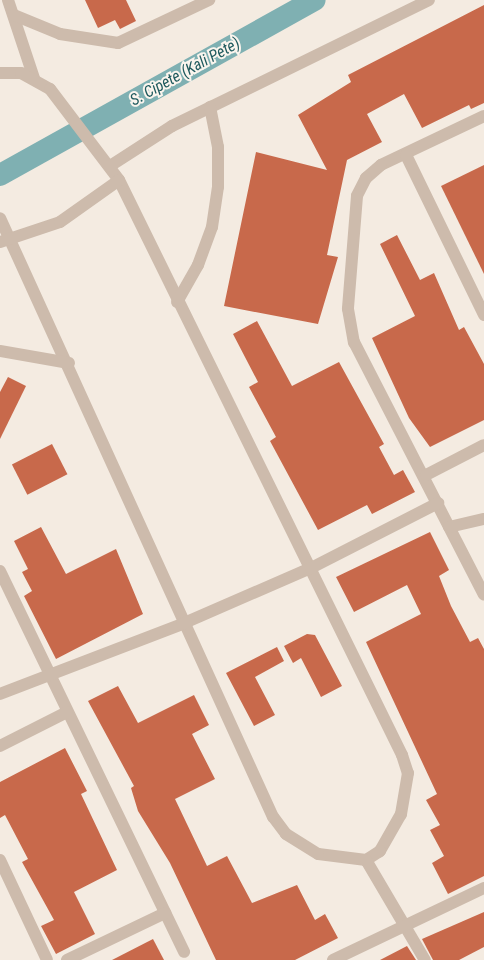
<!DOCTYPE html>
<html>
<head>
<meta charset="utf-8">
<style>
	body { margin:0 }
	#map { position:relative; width:484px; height:960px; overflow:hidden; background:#f4ebe1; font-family:"Roboto Condensed",sans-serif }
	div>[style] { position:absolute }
	.canal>* { height:22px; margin:-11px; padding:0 11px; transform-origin:11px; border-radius:11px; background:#7fb0b2 }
	.building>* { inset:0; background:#c8694b; transform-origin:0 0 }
	.minor>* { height:12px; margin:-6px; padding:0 6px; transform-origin:6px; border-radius:6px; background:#cdbbac }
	span { translate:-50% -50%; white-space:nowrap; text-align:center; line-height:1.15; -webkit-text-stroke:4px #fbf5ee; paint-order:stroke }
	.water-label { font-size:16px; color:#1f5a5e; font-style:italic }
</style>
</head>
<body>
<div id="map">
	<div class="canal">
		<i style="left:0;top:175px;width:360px;rotate:-29.1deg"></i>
	</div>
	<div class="building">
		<i style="clip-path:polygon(85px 0,126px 0,136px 21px,120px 29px,115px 20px,98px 28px)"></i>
		<i style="clip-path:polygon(484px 5px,484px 103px,471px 109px,469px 105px,422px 128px,404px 94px,367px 114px,382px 142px,347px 160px,327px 255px,338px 257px,318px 324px,224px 306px,256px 152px,327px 170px,298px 115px,351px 82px,348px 75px)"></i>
		<i style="clip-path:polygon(484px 165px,484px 274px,441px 186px)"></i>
		<i style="clip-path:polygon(397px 235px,420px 280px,434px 273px,459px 330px,464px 327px,484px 364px,484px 420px,430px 447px,409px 418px,372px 338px,415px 316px,380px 244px)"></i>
		<i style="clip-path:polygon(257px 321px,292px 386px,339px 362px,384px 444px,379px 447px,394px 475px,403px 470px,415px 492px,372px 514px,367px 505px,318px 530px,270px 441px,276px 437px,249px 387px,258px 382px,233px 334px)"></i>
		<i style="clip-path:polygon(8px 377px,26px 386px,0 439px,0 392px)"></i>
		<i style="left:52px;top:444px;width:34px;height:45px;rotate:63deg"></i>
		<i style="clip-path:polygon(41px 527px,66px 574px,116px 549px,143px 614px,56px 659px,24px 596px,32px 591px,22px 572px,28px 569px,14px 541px)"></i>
		<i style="clip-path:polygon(430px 532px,449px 570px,439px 576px,451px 606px,470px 642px,478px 638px,484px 649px,484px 876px,448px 894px,432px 863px,444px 856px,430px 830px,440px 825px,426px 800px,437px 794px,366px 642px,421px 614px,407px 585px,354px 612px,336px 577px)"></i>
		<i style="clip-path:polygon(307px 634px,315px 635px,342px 686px,321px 697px,301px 658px,293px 663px,284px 646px)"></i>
		<i style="clip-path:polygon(277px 647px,284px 661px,255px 677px,275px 715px,254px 726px,226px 673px)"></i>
		<i style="clip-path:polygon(118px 686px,138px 723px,194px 695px,209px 725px,192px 734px,215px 779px,175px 799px,207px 866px,227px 856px,252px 903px,297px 885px,315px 920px,325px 914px,338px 938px,295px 960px,216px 960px,170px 863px,138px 811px,131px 788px,134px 786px,88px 701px)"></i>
		<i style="clip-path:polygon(65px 748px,87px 791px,81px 794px,117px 870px,74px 892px,95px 934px,56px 954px,41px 926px,54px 920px,22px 862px,28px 859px,5px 815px,0 818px,0 782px)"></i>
		<i style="clip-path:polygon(484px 912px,484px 947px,459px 960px,433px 960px,422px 939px)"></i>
		<i style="clip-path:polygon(153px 939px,164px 960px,112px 960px)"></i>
		<i style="clip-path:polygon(407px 946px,416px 960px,380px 960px)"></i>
	</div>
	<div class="minor">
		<i style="left:8px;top:0;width:82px;rotate:71.6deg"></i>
		<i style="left:14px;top:15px;width:50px;rotate:22.4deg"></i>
		<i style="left:60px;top:34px;width:59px;rotate:8.8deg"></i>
		<i style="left:118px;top:43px;width:101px;rotate:-25.3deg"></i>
		<i style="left:0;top:73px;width:21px"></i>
		<i style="left:21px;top:73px;width:33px;rotate:29deg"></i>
		<i style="left:50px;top:89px;width:114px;rotate:52.8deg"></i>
		<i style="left:119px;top:180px;width:641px;rotate:63.79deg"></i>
		<i style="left:402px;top:755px;width:19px;rotate:72deg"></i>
		<i style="left:408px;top:773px;width:42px;rotate:99.7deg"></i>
		<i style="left:401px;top:814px;width:43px;rotate:119.6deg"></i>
		<i style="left:380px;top:851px;width:17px;rotate:147deg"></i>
		<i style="left:366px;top:860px;width:48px;rotate:-172.9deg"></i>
		<i style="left:318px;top:854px;width:38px;rotate:-148deg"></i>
		<i style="left:286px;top:834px;width:21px;rotate:-127deg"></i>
		<i style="left:273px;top:817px;width:658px;rotate:-114.5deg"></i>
		<i style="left:484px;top:116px;width:114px;rotate:154.6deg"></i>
		<i style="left:381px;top:165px;width:20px;rotate:139deg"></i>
		<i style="left:366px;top:178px;width:20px;rotate:117deg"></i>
		<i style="left:357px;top:196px;width:113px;rotate:94.6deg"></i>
		<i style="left:348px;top:309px;width:34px;rotate:80deg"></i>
		<i style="left:354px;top:342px;width:284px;rotate:62.8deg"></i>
		<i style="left:406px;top:155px;width:178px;rotate:64deg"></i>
		<i style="left:110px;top:166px;width:74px;rotate:-32.8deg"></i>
		<i style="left:172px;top:126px;width:286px;rotate:-26.1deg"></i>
		<i style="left:0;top:242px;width:63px;rotate:-18.4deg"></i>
		<i style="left:60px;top:222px;width:72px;rotate:-35.4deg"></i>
		<i style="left:177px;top:302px;width:43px;rotate:-60.4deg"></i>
		<i style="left:198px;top:265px;width:40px;rotate:-69.8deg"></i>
		<i style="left:212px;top:227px;width:40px;rotate:-81.5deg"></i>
		<i style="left:218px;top:187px;width:40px;rotate:-90deg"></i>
		<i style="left:218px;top:147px;width:41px;rotate:-101.3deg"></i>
		<i style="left:0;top:351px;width:70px;rotate:9.9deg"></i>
		<i style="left:426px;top:475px;width:65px;rotate:-27.3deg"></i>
		<i style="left:449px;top:527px;width:36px;rotate:-13deg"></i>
		<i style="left:0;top:571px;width:423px;rotate:64.2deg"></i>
		<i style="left:0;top:694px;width:195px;rotate:-21deg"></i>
		<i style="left:182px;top:624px;width:141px;rotate:-23.5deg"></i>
		<i style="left:311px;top:568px;width:143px;rotate:-27.1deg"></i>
		<i style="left:0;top:746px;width:75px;rotate:-26.9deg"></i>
		<i style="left:0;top:860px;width:110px;rotate:64.8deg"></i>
		<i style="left:366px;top:860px;width:116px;rotate:59.5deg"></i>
		<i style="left:67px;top:960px;width:109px;rotate:-25.6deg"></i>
		<i style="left:333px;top:960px;width:167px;rotate:-25.5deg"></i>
	</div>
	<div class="water-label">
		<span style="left:185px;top:72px;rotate:-29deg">S. Cipete (Kali Pete)</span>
	</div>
</div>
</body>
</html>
